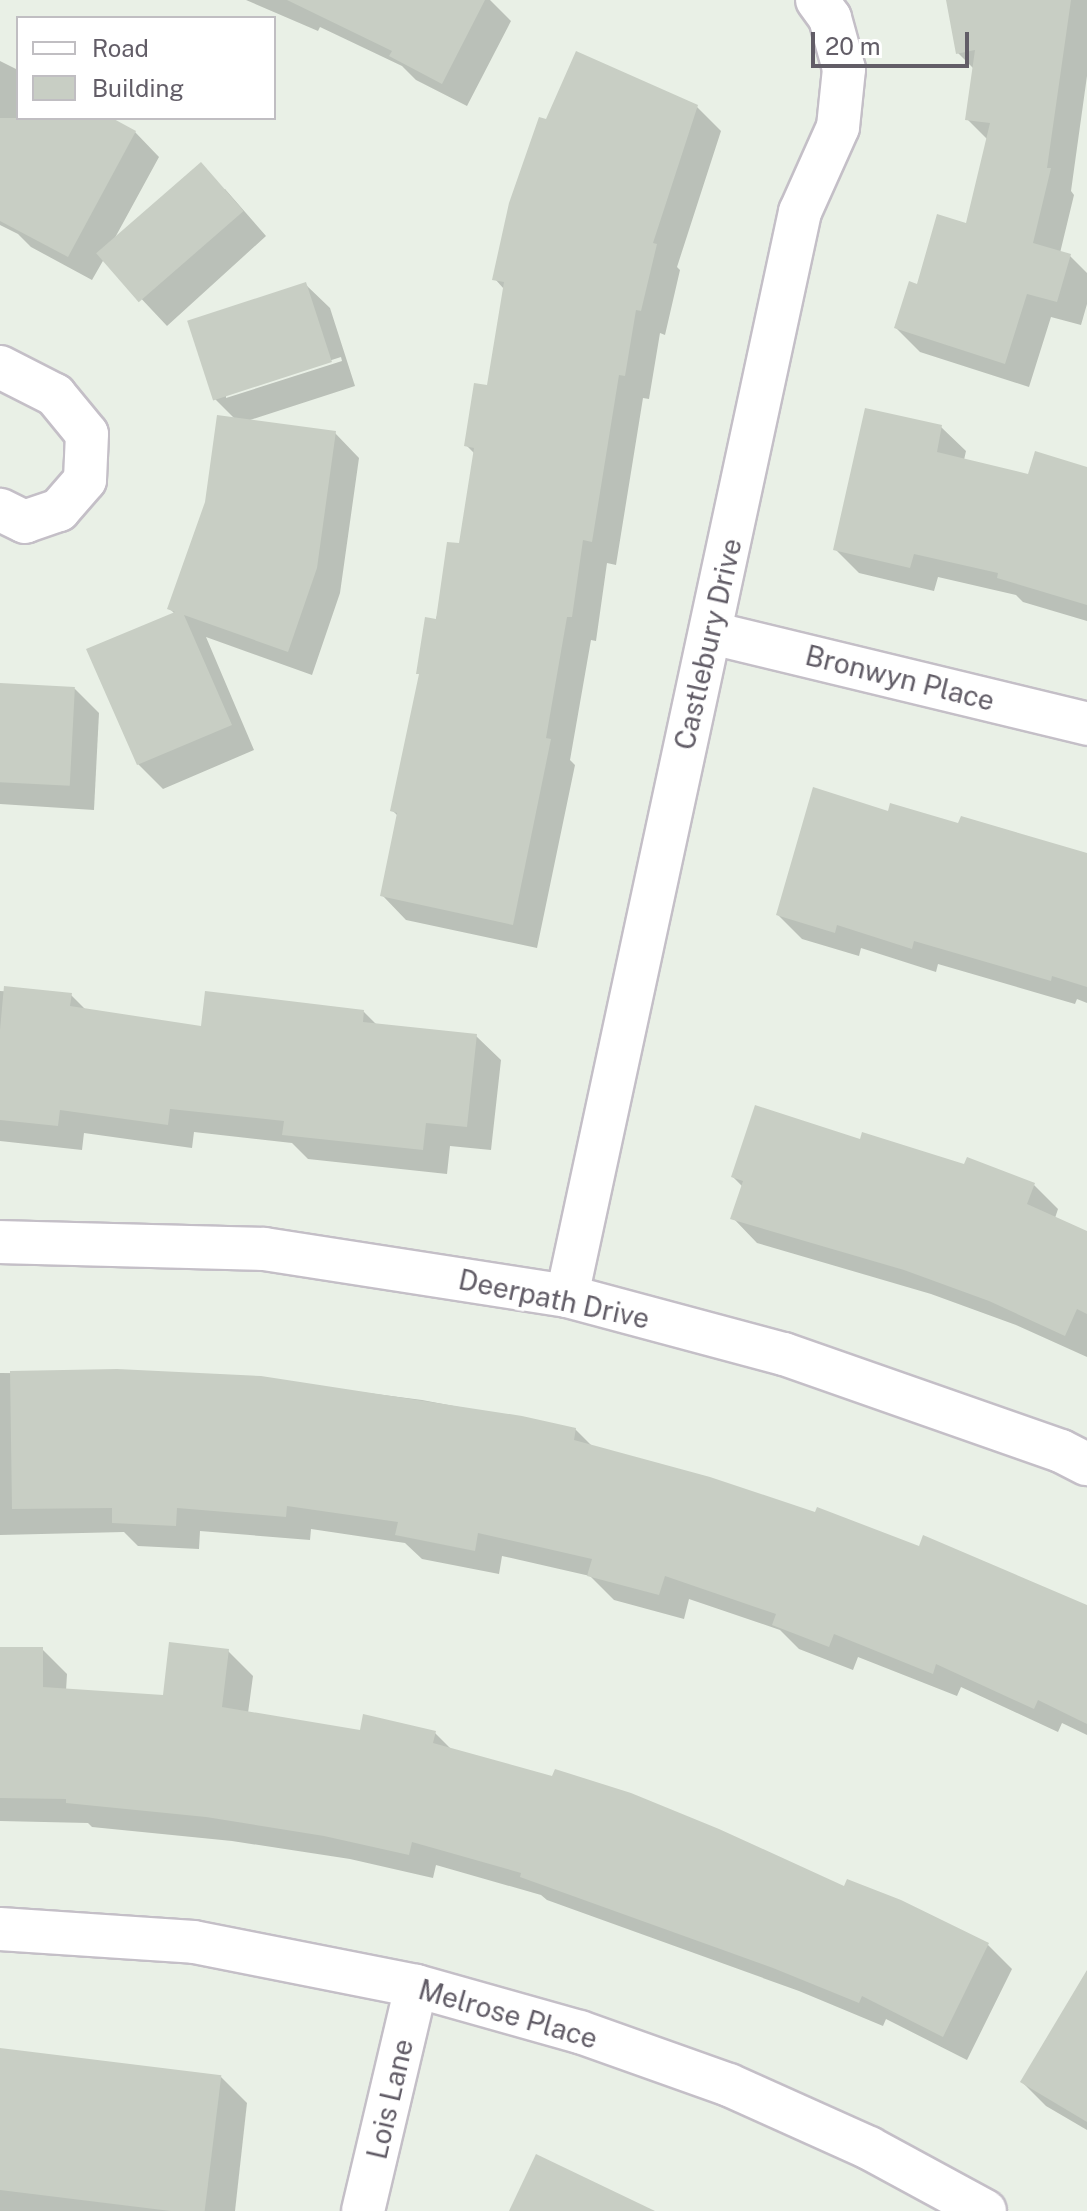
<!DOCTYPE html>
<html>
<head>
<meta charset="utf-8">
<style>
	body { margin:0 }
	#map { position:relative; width:1087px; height:2211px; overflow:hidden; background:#e9f0e6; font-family:"Public Sans",sans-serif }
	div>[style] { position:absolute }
	.shadow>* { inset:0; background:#0003 }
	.building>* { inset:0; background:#c8cec4; transform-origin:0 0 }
	.roads { filter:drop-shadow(2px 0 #c4bfc7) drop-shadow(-2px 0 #c4bfc7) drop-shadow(0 2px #c4bfc7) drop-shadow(0 -2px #c4bfc7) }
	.minor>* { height:42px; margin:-21px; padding:0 21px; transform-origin:21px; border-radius:21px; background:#fff }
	span { translate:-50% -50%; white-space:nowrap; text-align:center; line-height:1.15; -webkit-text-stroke:7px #fff; paint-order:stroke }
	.street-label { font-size:28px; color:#625d67 }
	.legend { position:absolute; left:16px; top:16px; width:260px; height:104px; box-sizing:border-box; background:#fff; border:2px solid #c0bec2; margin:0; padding:10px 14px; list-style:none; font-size:24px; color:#625d67 }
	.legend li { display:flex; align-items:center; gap:16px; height:40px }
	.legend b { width:40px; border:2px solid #c0bec2 }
	.scale { position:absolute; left:811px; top:32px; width:158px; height:36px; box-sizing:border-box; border:4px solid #625d67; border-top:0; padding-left:10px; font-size:24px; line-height:28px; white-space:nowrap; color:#625d67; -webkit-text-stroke:6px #fff; paint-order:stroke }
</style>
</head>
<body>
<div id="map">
	<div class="shadow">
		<i style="clip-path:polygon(246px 0,490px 0,511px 21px,467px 106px,416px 80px,402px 66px,320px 27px,318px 31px)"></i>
		<i style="clip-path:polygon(970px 0,1087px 0,1087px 76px,1071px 191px,1074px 195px,1060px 253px,1070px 256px,1087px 273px,1087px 304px,1081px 325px,1051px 317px,1029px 387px,920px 352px,896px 328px,919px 286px,967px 225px,988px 140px,967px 119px,974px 69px,958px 53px)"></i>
		<i style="clip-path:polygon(0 61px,18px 70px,18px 118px,109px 118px,135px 132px,159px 157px,111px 245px,225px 189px,266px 236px,167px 326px,104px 259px,92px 280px,31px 247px,18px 234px,0 225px)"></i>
		<i style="clip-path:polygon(697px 107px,721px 131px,677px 267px,680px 270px,665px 335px,660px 333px,649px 399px,643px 398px,616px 565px,607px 563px,596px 641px,591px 640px,570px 760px,575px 765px,537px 948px,406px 920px,382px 895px,399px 817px,392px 810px,421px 676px,418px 673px,460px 546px,475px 454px,466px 445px,488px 388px,504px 289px,495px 279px,547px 122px)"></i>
		<i style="clip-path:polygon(evenodd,305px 284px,330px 308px,355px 386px,247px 421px,335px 433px,359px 458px,340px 593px,312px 675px,206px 637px,254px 750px,163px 789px,138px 764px,175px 614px,169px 608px,235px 419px,215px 399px,305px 284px,341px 357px,342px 361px,226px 398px,226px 394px,341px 357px)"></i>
		<i style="clip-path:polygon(941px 427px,966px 451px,964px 460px,1029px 476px,1087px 468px,1087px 621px,1023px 602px,1016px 595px,938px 577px,934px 591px,859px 573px,835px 549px)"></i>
		<i style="clip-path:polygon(0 685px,75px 689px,99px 713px,94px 810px,0 804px)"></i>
		<i style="clip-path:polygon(889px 813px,1087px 855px,1087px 1003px,1077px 999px,1075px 1004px,938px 964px,936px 972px,861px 948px,859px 956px,802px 939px,778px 915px)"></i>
		<i style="clip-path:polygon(0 991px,71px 995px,87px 1011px,203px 1028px,364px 1012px,377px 1025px,476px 1036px,501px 1060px,491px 1150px,450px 1146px,447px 1174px,308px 1159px,292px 1143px,194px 1132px,192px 1148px,84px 1133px,82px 1150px,0 1141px)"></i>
		<i style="clip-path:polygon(861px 1141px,1034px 1185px,1058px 1209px,1055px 1218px,1087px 1233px,1087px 1357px,1016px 1325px,931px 1294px,757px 1243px,733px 1218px,743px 1187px,733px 1177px)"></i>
		<i style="clip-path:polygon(0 1373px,230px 1375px,422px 1400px,575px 1429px,593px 1447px,1087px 1609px,1087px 1735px,1062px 1723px,1058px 1732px,961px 1687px,957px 1696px,858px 1657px,853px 1670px,799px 1649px,780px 1630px,689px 1599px,684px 1619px,614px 1600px,590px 1576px,502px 1556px,499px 1574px,422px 1559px,405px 1543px,311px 1529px,310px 1540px,200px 1531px,199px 1549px,138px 1546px,124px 1532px,0 1535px)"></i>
		<i style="clip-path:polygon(0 1649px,42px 1649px,67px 1674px,66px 1691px,164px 1697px,228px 1651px,253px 1676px,248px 1713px,361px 1732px,435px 1733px,452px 1750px,845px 1889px,988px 1945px,1012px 1969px,967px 2060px,886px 2019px,883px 2026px,799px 1991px,547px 1900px,541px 1895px,436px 1865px,433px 1878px,350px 1859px,232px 1841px,92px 1827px,88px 1823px,0 1821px)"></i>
		<i style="clip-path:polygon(1087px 1971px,1087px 2130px,1046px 2106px,1022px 2082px)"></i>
		<i style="clip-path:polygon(0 2052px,220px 2076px,247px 2103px,235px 2211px,0 2211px)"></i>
	</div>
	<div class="building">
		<i style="clip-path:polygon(287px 0,485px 0,442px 84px,389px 56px,392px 51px)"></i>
		<i style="clip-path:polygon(946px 0,1071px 0,1047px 168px,1051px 168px,1033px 243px,1071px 254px,1057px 302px,1027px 294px,1005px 364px,894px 328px,909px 281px,917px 284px,937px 214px,966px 223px,990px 123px,965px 120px,975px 50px,956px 54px)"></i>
		<i style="clip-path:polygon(576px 51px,698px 105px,653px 243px,657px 244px,641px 311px,636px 310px,625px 376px,619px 375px,592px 542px,583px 540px,572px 617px,567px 617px,546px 738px,551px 739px,513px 925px,380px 896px,397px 813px,390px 811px,419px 674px,416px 674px,425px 617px,436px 619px,447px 542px,459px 543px,474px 448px,464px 446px,474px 383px,487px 385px,504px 282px,492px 280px,509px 203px,539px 117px,546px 119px)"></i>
		<i style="clip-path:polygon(0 118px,112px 118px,136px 131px,68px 257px,0 221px)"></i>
		<i style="left:201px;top:162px;width:65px;height:139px;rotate:49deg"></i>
		<i style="left:306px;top:282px;width:84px;height:125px;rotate:72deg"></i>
		<i style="clip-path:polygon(865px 408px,942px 425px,937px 452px,1028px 474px,1035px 451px,1087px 467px,1087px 605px,997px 578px,998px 573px,914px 554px,910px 568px,833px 550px)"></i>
		<i style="clip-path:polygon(217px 415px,336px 431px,317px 568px,288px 652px,184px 615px,232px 725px,137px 765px,86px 649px,175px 612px,167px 609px,205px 502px)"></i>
		<i style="left:0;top:683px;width:75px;height:99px;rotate:3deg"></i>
		<i style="clip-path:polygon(813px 787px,888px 811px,890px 803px,958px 823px,961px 816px,1087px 853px,1087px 987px,1052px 976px,1051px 981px,914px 941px,912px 949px,837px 925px,835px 933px,776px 915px)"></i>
		<i style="clip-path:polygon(4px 986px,72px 993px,70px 1006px,201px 1026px,205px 991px,364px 1010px,363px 1022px,477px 1034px,467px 1127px,426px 1123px,423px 1150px,282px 1135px,284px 1121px,170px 1109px,168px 1125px,60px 1110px,58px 1126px,0 1120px,0 1030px)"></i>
		<i style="clip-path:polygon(755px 1105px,860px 1139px,862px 1132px,964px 1164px,967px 1157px,1035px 1183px,1027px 1204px,1087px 1231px,1087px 1314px,1077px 1309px,1065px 1336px,989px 1301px,904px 1270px,730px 1219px,743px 1181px,731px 1177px)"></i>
		<i style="clip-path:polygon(117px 1369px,261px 1376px,522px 1416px,576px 1428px,574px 1440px,710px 1477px,815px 1512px,817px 1507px,919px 1546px,923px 1535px,1087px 1605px,1087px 1724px,1038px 1700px,1034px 1709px,936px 1664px,933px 1674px,834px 1634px,829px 1647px,772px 1625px,776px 1614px,665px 1576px,659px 1595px,587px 1576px,592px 1559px,478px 1533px,475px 1551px,395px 1535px,398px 1522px,287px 1506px,286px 1517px,177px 1508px,176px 1526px,112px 1523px,112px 1508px,12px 1509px,10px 1371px)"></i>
		<i style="clip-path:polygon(169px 1642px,229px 1649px,222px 1707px,360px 1730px,363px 1714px,436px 1731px,433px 1743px,552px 1776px,555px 1769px,631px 1793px,719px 1829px,844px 1886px,847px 1879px,901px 1900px,989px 1943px,943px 2037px,862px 1996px,859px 2003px,773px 1968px,520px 1877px,521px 1873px,412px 1842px,409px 1855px,324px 1836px,206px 1817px,66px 1803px,66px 1799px,0 1798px,0 1647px,43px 1647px,43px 1687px,163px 1695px)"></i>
		<i style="clip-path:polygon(1087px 1970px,1087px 2122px,1020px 2082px)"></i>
		<i style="left:0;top:2048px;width:223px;height:141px;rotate:7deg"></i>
		<i style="clip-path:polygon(536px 2154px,655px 2211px,509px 2211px)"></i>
	</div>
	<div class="roads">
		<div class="minor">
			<i style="left:0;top:367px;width:62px;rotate:27deg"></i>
			<i style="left:55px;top:395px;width:50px;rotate:50.6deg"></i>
			<i style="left:87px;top:434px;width:46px;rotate:92.5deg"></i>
			<i style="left:85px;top:480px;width:40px;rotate:131deg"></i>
			<i style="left:59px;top:510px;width:36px;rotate:161deg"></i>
			<i style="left:25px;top:522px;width:28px;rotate:-154deg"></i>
			<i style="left:712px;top:633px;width:386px;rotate:13.6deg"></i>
			<i style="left:0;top:1242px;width:264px;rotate:1.5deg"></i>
			<i style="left:264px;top:1249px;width:307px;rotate:8.8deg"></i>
			<i style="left:567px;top:1296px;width:225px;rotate:15deg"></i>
			<i style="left:784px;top:1354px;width:293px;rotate:19.3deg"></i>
			<i style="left:1061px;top:1451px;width:29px;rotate:27deg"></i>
			<i style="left:567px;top:1296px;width:1109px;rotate:-77.87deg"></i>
			<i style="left:800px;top:212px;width:93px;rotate:-65.9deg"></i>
			<i style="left:838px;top:127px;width:58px;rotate:-84.1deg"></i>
			<i style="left:844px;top:69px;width:53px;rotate:-105.4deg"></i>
			<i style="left:830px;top:18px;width:22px;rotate:-126deg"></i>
			<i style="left:0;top:1929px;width:194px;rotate:3.8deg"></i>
			<i style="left:194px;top:1942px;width:226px;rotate:11.2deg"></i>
			<i style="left:416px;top:1986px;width:170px;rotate:15.7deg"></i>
			<i style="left:580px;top:2032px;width:158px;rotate:19.6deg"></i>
			<i style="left:729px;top:2085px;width:154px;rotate:24.2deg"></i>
			<i style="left:869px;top:2148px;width:132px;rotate:28.5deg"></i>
			<i style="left:363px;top:2211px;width:231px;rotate:-76.7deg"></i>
		</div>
	</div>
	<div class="street-label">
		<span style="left:708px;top:644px;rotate:-77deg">Castlebury Drive</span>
		<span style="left:900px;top:678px;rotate:14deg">Bronwyn Place</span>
		<span style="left:554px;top:1299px;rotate:12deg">Deerpath Drive</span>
		<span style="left:508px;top:2014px;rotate:16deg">Melrose Place</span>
		<span style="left:390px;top:2099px;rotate:-77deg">Lois Lane</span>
	</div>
	<ul class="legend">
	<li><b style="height:10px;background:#fff"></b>Road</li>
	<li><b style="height:22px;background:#c8cec4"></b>Building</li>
	</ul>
	<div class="scale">20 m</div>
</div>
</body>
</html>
